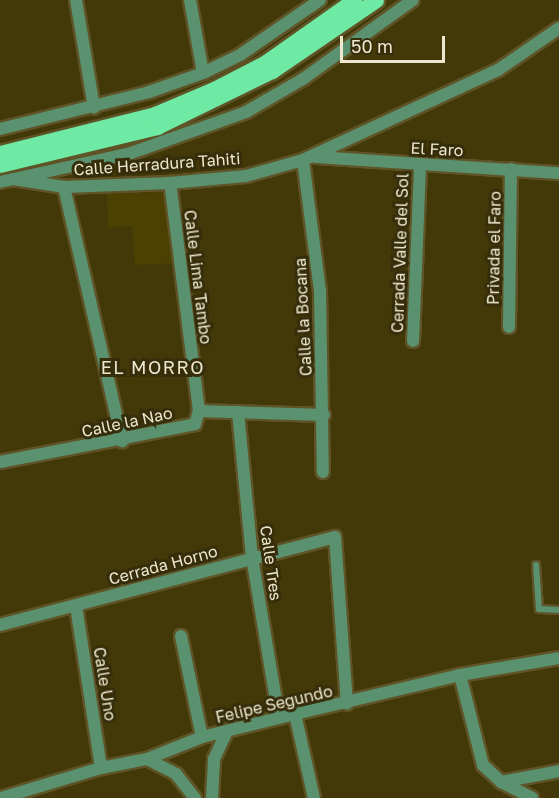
<!DOCTYPE html>
<html>
<head>
<meta charset="utf-8">
<style>
	body { margin:0 }
	#map { position:relative; width:559px; height:798px; overflow:hidden; background:#433807; font-family:"Golos Text",sans-serif }
	div>[style] { position:absolute }
	.built>* { inset:0; background:#4d4003 }
	.roads { filter:drop-shadow(2px 0 #5e5427) drop-shadow(-2px 0 #5e5427) drop-shadow(0 2px #5e5427) drop-shadow(0 -2px #5e5427) }
	.service>* { height:6px; margin:-3px; padding:0 3px; transform-origin:3px; border-radius:3px; background:#5a9270 }
	.minor>* { height:12px; margin:-6px; padding:0 6px; transform-origin:6px; border-radius:6px; background:#5a9270 }
	.tertiary>* { height:12px; margin:-6px; padding:0 6px; transform-origin:6px; border-radius:6px; background:#5a9270 }
	.primary>* { height:15px; margin:-7.5px; padding:0 7.5px; transform-origin:7.5px; border-radius:7.5px; background:#6feaa4 }
	span { translate:-50% -50%; white-space:nowrap; text-align:center; line-height:1.15; -webkit-text-stroke:6px #362e0b; paint-order:stroke }
	.street-label { font-size:16px; color:#ede7cf }
	.neighbourhood-label { font-size:18px; color:#ede7cf; letter-spacing:1.5px }
	.scale { position:absolute; left:340px; top:36px; width:105px; height:27px; box-sizing:border-box; border:3px solid #ede7cf; border-top:0; padding-left:8px; font-size:18px; line-height:21px; white-space:nowrap; color:#ede7cf; -webkit-text-stroke:4px #362e0b; paint-order:stroke }
</style>
</head>
<body>
<div id="map">
	<div class="built">
		<i style="clip-path:polygon(171px 192px,178px 263px,135px 265px,132px 226px,108px 228px,107px 193px)"></i>
	</div>
	<div class="roads">
		<div class="service">
			<i style="left:536px;top:565px;width:44px;rotate:86.1deg"></i>
			<i style="left:539px;top:609px;width:20px;rotate:3deg"></i>
		</div>
		<div class="minor">
			<i style="left:76px;top:0;width:109px;rotate:80.5deg"></i>
			<i style="left:190px;top:0;width:74px;rotate:79.9deg"></i>
			<i style="left:315px;top:157px;width:245px;rotate:3.8deg"></i>
			<i style="left:303px;top:160px;width:132px;rotate:82.6deg"></i>
			<i style="left:320px;top:291px;width:181px;rotate:89.1deg"></i>
			<i style="left:13px;top:179px;width:52px;rotate:8.9deg"></i>
			<i style="left:64px;top:187px;width:106px;rotate:-2.2deg"></i>
			<i style="left:170px;top:183px;width:76px;rotate:-5.3deg"></i>
			<i style="left:246px;top:176px;width:59px;rotate:-15.7deg"></i>
			<i style="left:303px;top:160px;width:215px;rotate:-24.8deg"></i>
			<i style="left:498px;top:70px;width:74px;rotate:-34.5deg"></i>
			<i style="left:64px;top:187px;width:261px;rotate:77.1deg"></i>
			<i style="left:509px;top:327px;width:158px;rotate:-89.3deg"></i>
			<i style="left:413px;top:341px;width:176px;rotate:-87.7deg"></i>
			<i style="left:199px;top:411px;width:125px;rotate:1.8deg"></i>
			<i style="left:238px;top:412px;width:146px;rotate:84.5deg"></i>
			<i style="left:252px;top:557px;width:163px;rotate:80.5deg"></i>
			<i style="left:0;top:462px;width:199px;rotate:-11deg"></i>
			<i style="left:195px;top:424px;width:14px;rotate:-73deg"></i>
			<i style="left:199px;top:411px;width:230px;rotate:-97.2deg"></i>
			<i style="left:76px;top:606px;width:164px;rotate:81.2deg"></i>
			<i style="left:0;top:625px;width:346px;rotate:-14.7deg"></i>
			<i style="left:335px;top:537px;width:167px;rotate:85.9deg"></i>
			<i style="left:181px;top:636px;width:103px;rotate:78.3deg"></i>
			<i style="left:460px;top:675px;width:93px;rotate:75.7deg"></i>
			<i style="left:483px;top:765px;width:25px;rotate:43deg"></i>
			<i style="left:501px;top:782px;width:35px;rotate:27deg"></i>
			<i style="left:295px;top:714px;width:86px;rotate:77.3deg"></i>
			<i style="left:147px;top:759px;width:33px;rotate:27deg"></i>
			<i style="left:176px;top:774px;width:31px;rotate:52deg"></i>
			<i style="left:501px;top:782px;width:59px;rotate:-10.7deg"></i>
			<i style="left:1px;top:798px;width:104px;rotate:-16.7deg"></i>
			<i style="left:101px;top:768px;width:47px;rotate:-11.1deg"></i>
			<i style="left:147px;top:759px;width:59px;rotate:-21.8deg"></i>
			<i style="left:202px;top:737px;width:96px;rotate:-13.9deg"></i>
			<i style="left:295px;top:714px;width:170px;rotate:-13.3deg"></i>
			<i style="left:460px;top:675px;width:100px;rotate:-9.7deg"></i>
			<i style="left:212px;top:798px;width:39px;rotate:-87deg"></i>
			<i style="left:214px;top:759px;width:31px;rotate:-65deg"></i>
		</div>
		<div class="tertiary">
			<i style="left:0;top:129px;width:154px;rotate:-13.9deg"></i>
			<i style="left:149px;top:92px;width:57px;rotate:-19.4deg"></i>
			<i style="left:203px;top:73px;width:41px;rotate:-25.9deg"></i>
			<i style="left:240px;top:55px;width:97px;rotate:-34.5deg"></i>
			<i style="left:0;top:182px;width:134px;rotate:-12.5deg"></i>
			<i style="left:131px;top:153px;width:122px;rotate:-19.6deg"></i>
			<i style="left:246px;top:112px;width:66px;rotate:-30.1deg"></i>
			<i style="left:303px;top:79px;width:135px;rotate:-35.7deg"></i>
		</div>
		<div class="primary">
			<i style="left:0;top:153px;width:160px;rotate:-14.1deg"></i>
			<i style="left:155px;top:114px;width:64px;rotate:-23deg"></i>
			<i style="left:214px;top:89px;width:59px;rotate:-27.4deg"></i>
			<i style="left:266px;top:62px;width:108px;rotate:-35.2deg"></i>
			<i style="left:0;top:165px;width:162px;rotate:-13.6deg"></i>
			<i style="left:157px;top:127px;width:128px;rotate:-26deg"></i>
			<i style="left:272px;top:71px;width:126px;rotate:-34.3deg"></i>
		</div>
	</div>
	<div class="street-label">
		<span style="left:437px;top:149px;rotate:3deg">El Faro</span>
		<span style="left:157px;top:164px;rotate:-4deg">Calle Herradura Tahiti</span>
		<span style="left:494px;top:248px;rotate:-89deg">Privada el Faro</span>
		<span style="left:400px;top:253px;rotate:-88deg">Cerrada Valle del Sol</span>
		<span style="left:198px;top:277px;rotate:83deg">Calle Lima Tambo</span>
		<span style="left:303px;top:317px;rotate:-93deg">Calle la Bocana</span>
		<span style="left:127px;top:422px;rotate:-12deg">Calle la Nao</span>
		<span style="left:271px;top:563px;rotate:82deg">Calle Tres</span>
		<span style="left:163px;top:565px;rotate:-15deg">Cerrada Horno</span>
		<span style="left:105px;top:684px;rotate:81deg">Calle Uno</span>
		<span style="left:274px;top:704px;rotate:-13deg">Felipe Segundo</span>
	</div>
	<div class="neighbourhood-label">
		<span style="left:153px;top:367px">EL MORRO</span>
	</div>
	<div class="scale">50 m</div>
</div>
</body>
</html>
